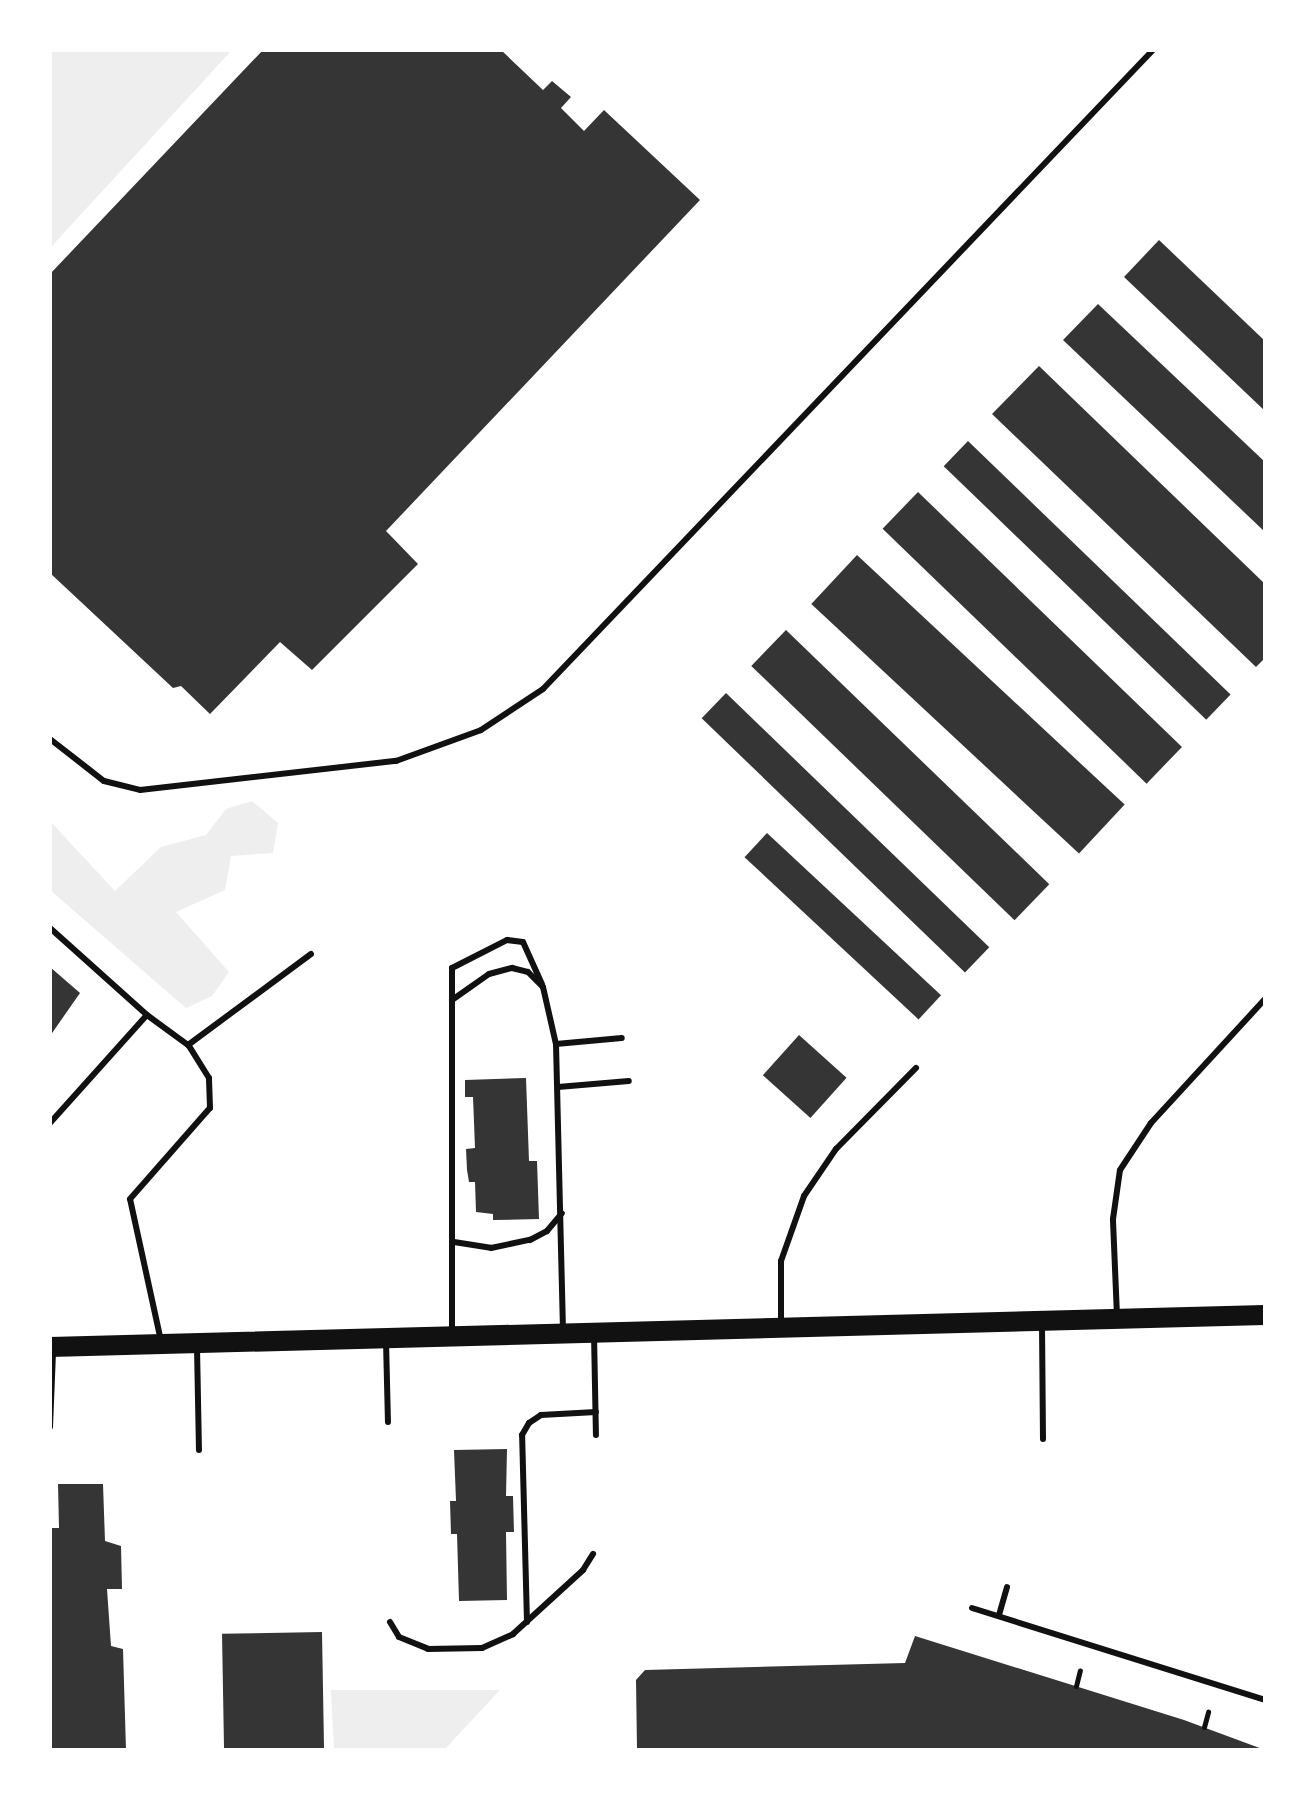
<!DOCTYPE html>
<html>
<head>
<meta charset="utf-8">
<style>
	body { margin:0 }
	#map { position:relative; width:1315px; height:1800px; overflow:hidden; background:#fff; font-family:"PT Sans Narrow",sans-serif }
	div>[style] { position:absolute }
	.green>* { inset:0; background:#eee }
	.building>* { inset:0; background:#353535; transform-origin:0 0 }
	.path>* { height:5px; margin:-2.5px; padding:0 2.5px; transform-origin:2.5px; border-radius:2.5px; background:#111 }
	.service>* { height:6px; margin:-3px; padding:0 3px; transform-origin:3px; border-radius:3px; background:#111 }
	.primary>* { height:20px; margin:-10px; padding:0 10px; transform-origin:10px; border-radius:10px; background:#111 }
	span { translate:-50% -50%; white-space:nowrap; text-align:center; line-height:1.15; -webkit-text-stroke:8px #fff; paint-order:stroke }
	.frame { position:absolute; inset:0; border:52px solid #fff; pointer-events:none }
</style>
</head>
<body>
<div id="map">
	<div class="green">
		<i style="clip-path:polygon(50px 50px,232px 50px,50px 248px)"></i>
		<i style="clip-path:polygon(252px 801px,278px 823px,273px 853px,231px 856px,225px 890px,176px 912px,229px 972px,212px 996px,186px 1008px,50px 890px,50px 821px,115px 891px,161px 847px,206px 835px,226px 809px)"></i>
		<i style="clip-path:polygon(331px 1690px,500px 1690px,444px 1750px,334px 1750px)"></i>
	</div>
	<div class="building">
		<i style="clip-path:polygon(263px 50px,501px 50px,543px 90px,552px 81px,571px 97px,561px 108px,584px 131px,604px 110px,700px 200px,386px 531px,418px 564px,312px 670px,280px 642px,210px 714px,181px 686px,173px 688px,50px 573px,50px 274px)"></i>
		<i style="clip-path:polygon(1159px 240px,1265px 341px,1265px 411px,1124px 277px)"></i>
		<i style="clip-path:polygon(1098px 304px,1265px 462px,1265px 532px,1063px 340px)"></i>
		<i style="clip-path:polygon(1039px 366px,1265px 584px,1265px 658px,1256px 667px,992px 414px)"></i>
		<i style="left:968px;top:441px;width:365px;height:35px;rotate:44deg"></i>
		<i style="left:918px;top:492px;width:367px;height:51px;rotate:44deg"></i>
		<i style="left:857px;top:555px;width:366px;height:67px;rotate:43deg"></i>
		<i style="left:786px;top:630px;width:366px;height:50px;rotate:44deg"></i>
		<i style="left:726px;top:693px;width:366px;height:35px;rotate:44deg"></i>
		<i style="left:767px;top:833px;width:238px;height:33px;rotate:43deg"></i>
		<i style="clip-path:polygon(50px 967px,80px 993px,50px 1036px)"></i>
		<i style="left:799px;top:1035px;width:64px;height:54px;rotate:42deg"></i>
		<i style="clip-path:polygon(526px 1078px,529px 1161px,537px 1161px,539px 1219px,493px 1220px,493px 1214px,476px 1212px,475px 1182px,469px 1182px,467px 1170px,466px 1149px,475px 1148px,473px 1097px,465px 1097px,465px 1080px)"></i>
		<i style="clip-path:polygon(507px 1449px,506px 1496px,513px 1496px,514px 1532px,506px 1532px,507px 1600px,459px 1601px,457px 1534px,451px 1534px,450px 1501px,456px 1501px,454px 1450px)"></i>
		<i style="clip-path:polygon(58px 1484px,103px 1484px,105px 1541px,121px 1546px,122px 1589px,107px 1589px,111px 1646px,123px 1649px,126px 1750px,50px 1750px,50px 1528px,59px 1528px)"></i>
		<i style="left:322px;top:1632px;width:118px;height:100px;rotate:89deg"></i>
		<i style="clip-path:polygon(915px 1636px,1184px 1720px,1265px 1750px,637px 1750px,636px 1680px,645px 1670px,905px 1663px)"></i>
	</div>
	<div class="path">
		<i style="left:1076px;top:1686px;width:16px;rotate:-76deg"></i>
		<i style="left:1204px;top:1727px;width:16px;rotate:-75deg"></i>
	</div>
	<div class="service">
		<i style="left:50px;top:739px;width:68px;rotate:37.9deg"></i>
		<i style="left:104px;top:781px;width:37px;rotate:14deg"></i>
		<i style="left:140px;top:790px;width:258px;rotate:-6.5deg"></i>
		<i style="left:396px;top:761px;width:90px;rotate:-20deg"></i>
		<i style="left:481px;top:730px;width:74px;rotate:-33.5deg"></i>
		<i style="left:543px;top:689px;width:883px;rotate:-46.33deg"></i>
		<i style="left:50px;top:928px;width:130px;rotate:41.9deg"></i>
		<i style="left:452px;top:1000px;width:32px;rotate:-90deg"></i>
		<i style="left:452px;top:968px;width:62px;rotate:-27deg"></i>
		<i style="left:507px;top:940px;width:16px;rotate:7deg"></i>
		<i style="left:523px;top:942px;width:46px;rotate:65.7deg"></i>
		<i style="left:556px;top:1044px;width:66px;rotate:-5.2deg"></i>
		<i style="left:558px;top:1087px;width:71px;rotate:-4.8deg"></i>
		<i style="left:50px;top:1123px;width:145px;rotate:-48.1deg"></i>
		<i style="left:147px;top:1015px;width:51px;rotate:36.2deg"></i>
		<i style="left:188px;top:1045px;width:153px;rotate:-36.5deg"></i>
		<i style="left:454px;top:1242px;width:37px;rotate:9deg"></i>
		<i style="left:491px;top:1248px;width:40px;rotate:-12deg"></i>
		<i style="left:530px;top:1240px;width:19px;rotate:-28deg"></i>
		<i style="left:547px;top:1231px;width:23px;rotate:-50deg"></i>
		<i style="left:1117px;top:1316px;width:97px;rotate:-92.4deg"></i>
		<i style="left:1113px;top:1219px;width:49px;rotate:-81.9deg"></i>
		<i style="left:1120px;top:1170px;width:56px;rotate:-56.6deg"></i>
		<i style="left:1151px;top:1123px;width:168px;rotate:-47.4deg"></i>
		<i style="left:1042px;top:1325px;width:114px;rotate:89.5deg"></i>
		<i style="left:781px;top:1326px;width:65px;rotate:-90deg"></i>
		<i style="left:781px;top:1261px;width:69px;rotate:-70.5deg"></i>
		<i style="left:804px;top:1196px;width:57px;rotate:-55.8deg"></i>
		<i style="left:836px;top:1149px;width:114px;rotate:-45.4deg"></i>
		<i style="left:452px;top:1333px;width:333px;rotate:-90deg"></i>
		<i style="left:452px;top:1000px;width:45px;rotate:-35.1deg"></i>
		<i style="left:489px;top:974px;width:24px;rotate:-15deg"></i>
		<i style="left:512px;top:968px;width:16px;rotate:14deg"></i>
		<i style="left:528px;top:972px;width:21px;rotate:45deg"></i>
		<i style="left:543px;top:987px;width:58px;rotate:77.2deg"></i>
		<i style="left:556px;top:1044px;width:285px;rotate:88.6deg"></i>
		<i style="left:594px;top:1334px;width:101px;rotate:88.9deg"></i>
		<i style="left:161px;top:1341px;width:145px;rotate:-102.3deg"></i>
		<i style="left:130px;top:1199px;width:121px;rotate:-48.7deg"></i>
		<i style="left:210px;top:1108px;width:30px;rotate:-92deg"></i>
		<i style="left:209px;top:1078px;width:39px;rotate:-122deg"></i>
		<i style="left:386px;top:1341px;width:81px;rotate:88.6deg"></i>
		<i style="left:197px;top:1347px;width:103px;rotate:88.9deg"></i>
		<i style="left:50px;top:1427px;width:76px;rotate:-87.7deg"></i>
		<i style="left:972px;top:1608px;width:307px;rotate:17.4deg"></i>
		<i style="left:999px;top:1615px;width:29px;rotate:-74deg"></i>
		<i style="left:390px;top:1622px;width:17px;rotate:59deg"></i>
		<i style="left:399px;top:1637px;width:31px;rotate:22deg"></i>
		<i style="left:428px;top:1649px;width:54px;rotate:-1.1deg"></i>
		<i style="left:482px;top:1648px;width:34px;rotate:-24deg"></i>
		<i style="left:513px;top:1634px;width:95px;rotate:-42.4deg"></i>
		<i style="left:583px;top:1570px;width:19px;rotate:-58deg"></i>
		<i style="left:527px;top:1622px;width:187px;rotate:-91.5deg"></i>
		<i style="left:522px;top:1435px;width:14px;rotate:-60deg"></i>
		<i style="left:529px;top:1423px;width:14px;rotate:-34deg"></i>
		<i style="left:541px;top:1415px;width:55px;rotate:-3.1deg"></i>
	</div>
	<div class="primary">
		<i style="left:50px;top:1347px;width:1215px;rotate:-1.51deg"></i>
	</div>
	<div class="frame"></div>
</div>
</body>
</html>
